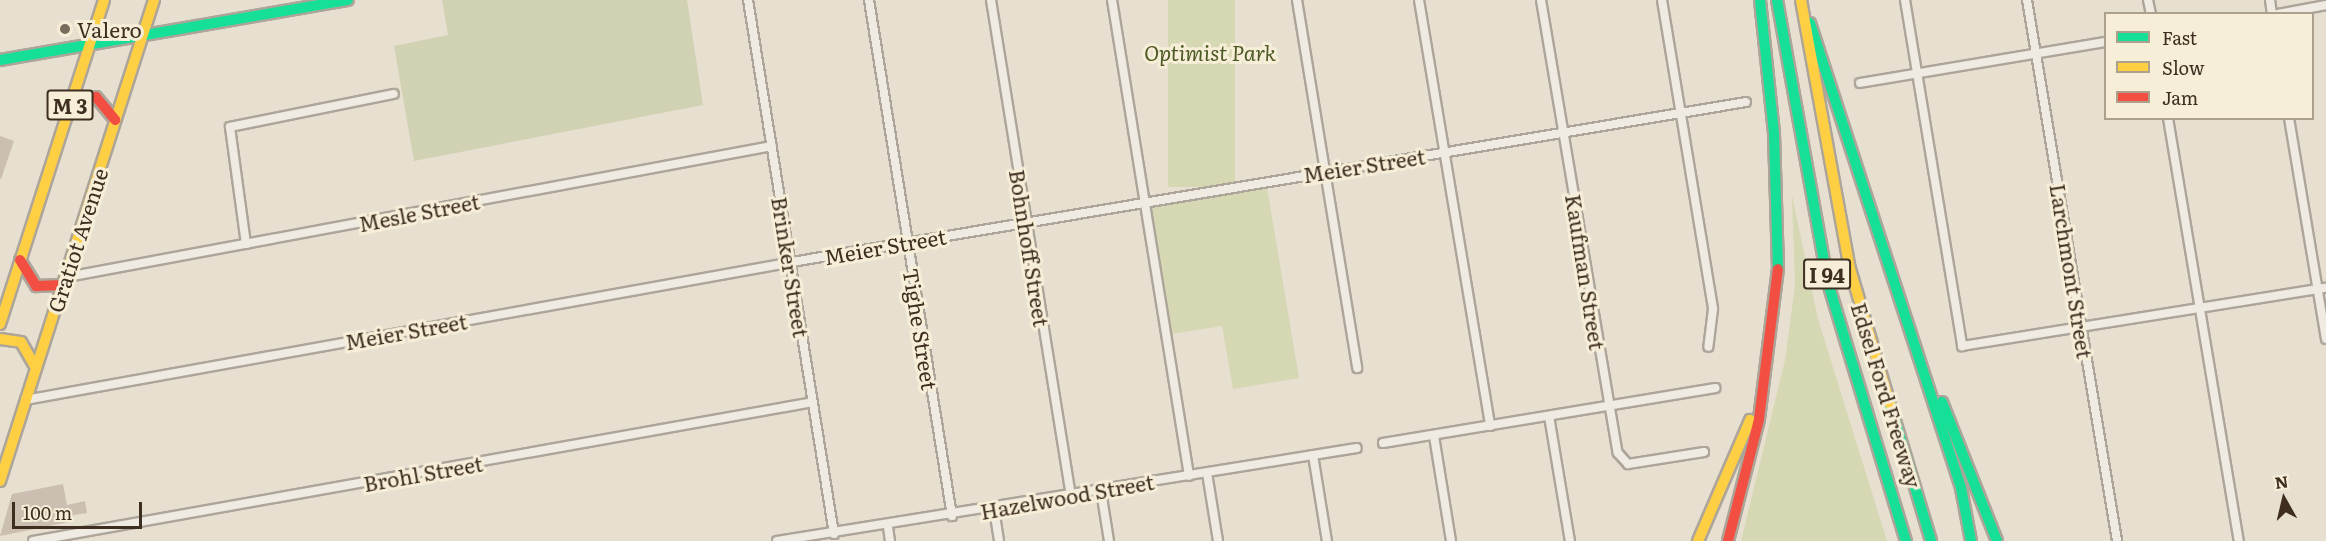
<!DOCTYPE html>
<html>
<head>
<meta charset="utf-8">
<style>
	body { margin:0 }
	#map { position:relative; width:2326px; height:541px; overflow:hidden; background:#e7e0d1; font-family:Literata,serif }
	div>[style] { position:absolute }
	.green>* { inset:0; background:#d6d7b3; transform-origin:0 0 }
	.cemetery>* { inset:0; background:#d1d1b3 }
	.building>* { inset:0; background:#cbbfb2 }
	.roads { filter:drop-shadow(2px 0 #ada599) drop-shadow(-2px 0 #ada599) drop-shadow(0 2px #ada599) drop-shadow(0 -2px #ada599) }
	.street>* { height:8px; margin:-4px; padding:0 4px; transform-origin:4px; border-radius:4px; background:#efebe3 }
	.fast>* { height:10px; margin:-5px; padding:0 5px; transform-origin:5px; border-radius:5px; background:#16e098 }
	.slow>* { height:10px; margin:-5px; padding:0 5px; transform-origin:5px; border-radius:5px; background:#ffcf43 }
	.jam>* { height:10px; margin:-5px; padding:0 5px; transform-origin:5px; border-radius:5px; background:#f24e42 }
	.dots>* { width:16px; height:16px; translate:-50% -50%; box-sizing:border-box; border:3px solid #f7eed8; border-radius:50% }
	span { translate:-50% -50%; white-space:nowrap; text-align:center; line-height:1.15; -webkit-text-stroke:6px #f7eed8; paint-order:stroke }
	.shield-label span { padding:2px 4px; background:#f7eed8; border:2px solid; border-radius:4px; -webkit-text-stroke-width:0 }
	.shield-label { font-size:20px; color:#3d2e20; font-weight:700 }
	.poi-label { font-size:21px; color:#3d2e20 }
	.left { translate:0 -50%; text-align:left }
	.park-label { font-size:21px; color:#4d5a26; font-style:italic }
	.street-label { font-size:21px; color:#3d2e20 }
	.legend { position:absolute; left:2104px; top:12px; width:210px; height:108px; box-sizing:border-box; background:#f7eed8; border:2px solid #ada18e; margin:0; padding:8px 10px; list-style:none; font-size:18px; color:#3d2e20 }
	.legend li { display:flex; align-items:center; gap:12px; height:30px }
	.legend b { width:30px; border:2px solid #ada18e }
	.north { position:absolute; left:2254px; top:469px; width:60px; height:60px; -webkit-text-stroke:4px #f7eed8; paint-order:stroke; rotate:352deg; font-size:16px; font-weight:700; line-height:24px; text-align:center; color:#3d2e20 }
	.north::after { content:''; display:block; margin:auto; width:21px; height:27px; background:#3d2e20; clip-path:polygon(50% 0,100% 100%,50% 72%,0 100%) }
	.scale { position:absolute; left:12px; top:502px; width:130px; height:27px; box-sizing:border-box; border:3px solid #3d2e20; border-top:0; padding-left:8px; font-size:18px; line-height:21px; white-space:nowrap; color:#3d2e20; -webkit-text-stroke:4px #f7eed8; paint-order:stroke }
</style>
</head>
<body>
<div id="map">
	<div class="green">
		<i style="left:1168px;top:0;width:67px;height:187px"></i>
		<i style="clip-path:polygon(1267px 187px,1299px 378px,1233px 389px,1222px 326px,1172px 334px,1152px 208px)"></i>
		<i style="clip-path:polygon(1792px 195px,1818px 319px,1887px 541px,1741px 541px,1785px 360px,1795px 285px)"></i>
	</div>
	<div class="cemetery">
		<i style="clip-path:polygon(442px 0,687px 0,703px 105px,414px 161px,394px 46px,448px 35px)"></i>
	</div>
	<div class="building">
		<i style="clip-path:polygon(0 136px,14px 141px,1px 179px,0 179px)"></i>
		<i style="clip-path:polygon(63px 484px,67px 505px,85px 501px,87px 513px,68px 516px,69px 522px,0 536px,12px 494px)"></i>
	</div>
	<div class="roads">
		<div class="street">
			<i style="left:748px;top:0;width:541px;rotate:80.85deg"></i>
			<i style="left:869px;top:0;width:523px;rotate:80.86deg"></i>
			<i style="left:991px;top:0;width:502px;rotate:80.84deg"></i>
			<i style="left:1112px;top:0;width:482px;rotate:80.8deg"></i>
			<i style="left:1297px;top:0;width:373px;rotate:80.7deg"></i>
			<i style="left:1419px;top:0;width:432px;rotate:80.5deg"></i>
			<i style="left:1541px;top:0;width:459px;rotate:80.4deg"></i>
			<i style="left:1618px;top:453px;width:15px;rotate:48deg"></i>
			<i style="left:1628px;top:464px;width:77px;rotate:-9deg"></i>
			<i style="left:1662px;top:0;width:313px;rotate:80.6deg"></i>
			<i style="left:1713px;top:309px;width:38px;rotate:97deg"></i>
			<i style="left:1905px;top:0;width:351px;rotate:80.6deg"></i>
			<i style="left:1962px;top:346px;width:369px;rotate:-9.1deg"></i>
			<i style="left:2027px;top:0;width:548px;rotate:80.55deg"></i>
			<i style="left:2148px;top:0;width:14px;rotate:78deg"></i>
			<i style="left:2270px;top:0;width:14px;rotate:82deg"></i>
			<i style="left:2278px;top:14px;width:49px;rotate:-10.6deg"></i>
			<i style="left:1860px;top:83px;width:249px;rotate:-9.5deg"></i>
			<i style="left:2168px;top:118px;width:429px;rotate:80.5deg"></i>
			<i style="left:2289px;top:118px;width:224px;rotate:80.5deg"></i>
			<i style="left:246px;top:244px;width:118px;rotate:-97.8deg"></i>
			<i style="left:230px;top:127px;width:167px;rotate:-11.4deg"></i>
			<i style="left:67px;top:277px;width:717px;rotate:-10.53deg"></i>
			<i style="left:25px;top:400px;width:785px;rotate:-10.19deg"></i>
			<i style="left:798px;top:261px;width:961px;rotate:-9.52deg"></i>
			<i style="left:1549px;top:416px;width:127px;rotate:80.5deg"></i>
			<i style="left:1434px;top:436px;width:106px;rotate:80.8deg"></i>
			<i style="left:1383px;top:443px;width:337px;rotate:-9.4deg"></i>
			<i style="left:1313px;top:455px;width:87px;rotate:80.8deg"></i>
			<i style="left:1207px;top:473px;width:69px;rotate:80.8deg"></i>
			<i style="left:1101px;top:491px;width:51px;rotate:80.9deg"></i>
			<i style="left:994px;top:509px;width:32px;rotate:81deg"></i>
			<i style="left:888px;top:527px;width:14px;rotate:82deg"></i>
			<i style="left:33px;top:541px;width:792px;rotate:-10.1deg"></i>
			<i style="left:777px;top:541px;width:587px;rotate:-9.11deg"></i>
		</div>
		<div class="fast">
			<i style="left:1760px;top:0;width:135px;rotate:84deg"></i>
			<i style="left:1774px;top:134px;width:135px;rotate:88.3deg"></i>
			<i style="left:1777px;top:0;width:288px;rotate:79.8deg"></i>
			<i style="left:1828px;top:283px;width:270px;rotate:73.2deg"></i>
			<i style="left:1810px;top:23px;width:489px;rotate:72deg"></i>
			<i style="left:1961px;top:488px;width:54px;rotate:79.3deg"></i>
			<i style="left:0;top:60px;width:353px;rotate:-9.8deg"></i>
			<i style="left:1942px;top:402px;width:149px;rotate:68.4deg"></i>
			<i style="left:1890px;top:404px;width:143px;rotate:73.3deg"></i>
		</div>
		<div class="slow">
			<i style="left:1801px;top:0;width:273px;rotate:79.7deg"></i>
			<i style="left:1850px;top:269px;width:141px;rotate:73.5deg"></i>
			<i style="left:0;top:324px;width:340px;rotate:-72.2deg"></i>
			<i style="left:0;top:339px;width:21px;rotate:8deg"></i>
			<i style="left:21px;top:342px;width:30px;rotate:60deg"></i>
			<i style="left:0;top:481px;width:505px;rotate:-72.25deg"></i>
			<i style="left:1698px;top:541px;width:132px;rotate:-66.7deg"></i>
		</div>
		<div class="jam">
			<i style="left:72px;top:99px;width:24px;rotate:-5deg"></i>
			<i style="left:96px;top:97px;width:30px;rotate:50deg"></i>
			<i style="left:20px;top:260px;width:31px;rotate:58deg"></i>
			<i style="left:36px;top:286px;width:28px;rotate:-2deg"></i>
			<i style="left:1728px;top:541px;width:126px;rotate:-75.7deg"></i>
			<i style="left:1759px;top:419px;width:151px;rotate:-82.8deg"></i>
		</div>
	</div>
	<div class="dots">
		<i style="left:65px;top:29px;background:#786c5e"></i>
	</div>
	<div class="shield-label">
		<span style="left:70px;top:105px">M 3</span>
		<span style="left:1827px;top:274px">I 94</span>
	</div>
	<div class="poi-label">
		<span class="left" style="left:77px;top:29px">Valero</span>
	</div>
	<div class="park-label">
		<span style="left:1210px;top:52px">Optimist Park</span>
	</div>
	<div class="street-label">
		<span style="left:1364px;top:165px;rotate:-9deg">Meier Street</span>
		<span style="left:419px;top:212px;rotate:-11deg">Mesle Street</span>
		<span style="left:77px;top:240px;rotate:-72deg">Gratiot Avenue</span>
		<span style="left:885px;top:246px;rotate:-10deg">Meier Street</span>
		<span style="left:1030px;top:248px;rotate:81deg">Bohnhoff Street</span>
		<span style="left:791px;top:267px;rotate:81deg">Brinker Street</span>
		<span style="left:2072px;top:271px;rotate:81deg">Larchmont Street</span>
		<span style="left:1586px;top:272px;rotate:81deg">Kaufman Street</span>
		<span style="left:921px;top:329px;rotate:81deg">Tighe Street</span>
		<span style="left:406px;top:331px;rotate:-10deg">Meier Street</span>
		<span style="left:1887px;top:395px;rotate:73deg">Edsel Ford Freeway</span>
		<span style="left:423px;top:473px;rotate:-10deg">Brohl Street</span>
		<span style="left:1067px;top:496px;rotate:-10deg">Hazelwood Street</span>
	</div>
	<ul class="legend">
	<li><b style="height:8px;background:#16e098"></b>Fast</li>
	<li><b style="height:8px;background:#ffcf43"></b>Slow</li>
	<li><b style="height:8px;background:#f24e42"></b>Jam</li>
	</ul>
	<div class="north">N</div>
	<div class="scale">100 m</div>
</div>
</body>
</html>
